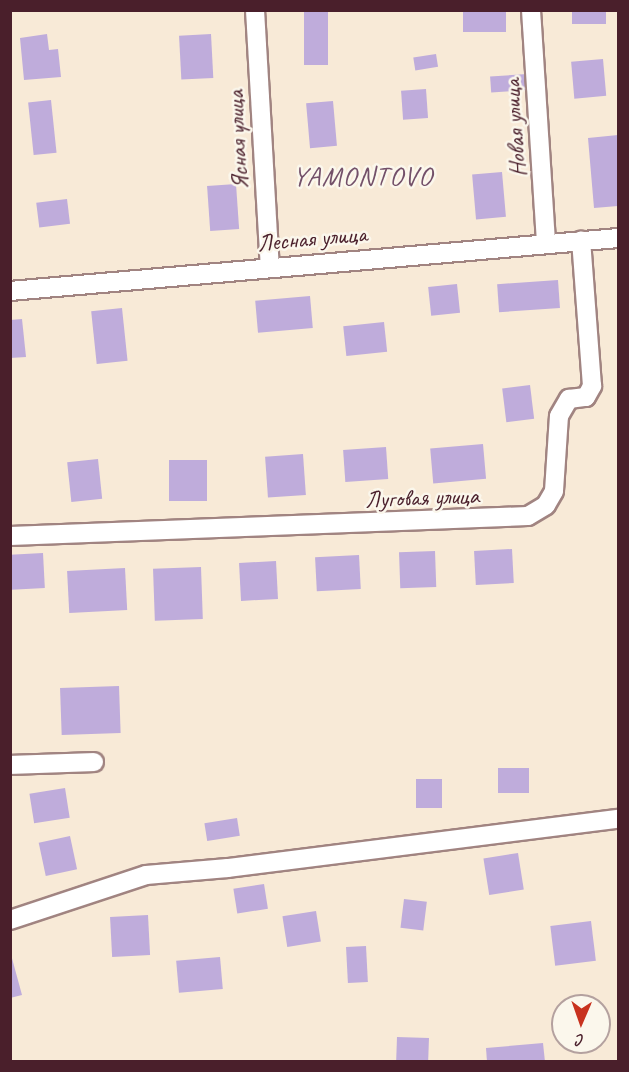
<!DOCTYPE html>
<html>
<head>
<meta charset="utf-8">
<style>
	body { margin:0 }
	#map { position:relative; width:629px; height:1072px; overflow:hidden; background:#f8ead7; font-family:Caveat,sans-serif }
	div>[style] { position:absolute }
	.building>* { inset:0; background:#bfacdb; transform-origin:0 0 }
	.roads { filter:drop-shadow(2px 0 #a18481) drop-shadow(-2px 0 #a18481) drop-shadow(0 2px #a18481) drop-shadow(0 -2px #a18481) }
	.street>* { height:18px; margin:-9px; padding:0 9px; transform-origin:9px; border-radius:9px; background:#fff }
	span { translate:-50% -50%; white-space:nowrap; text-align:center; line-height:1.15; -webkit-text-stroke:5px #fbf7ec; paint-order:stroke }
	.street-label { font-size:24px; color:#4a1f2b }
	.quarter-label { font-size:27px; color:#735069; letter-spacing:1.5px }
	.frame { position:absolute; inset:0; border:12px solid #4a1f2b; pointer-events:none }
	.north { position:absolute; left:551px; top:994px; width:60px; height:60px; box-sizing:border-box; background:#fbf7ec; border:2px solid #b4a19f; border-radius:50%; rotate:182deg; font-size:16px; font-weight:700; line-height:24px; text-align:center; color:#4a1f2b }
	.north::after { content:''; display:block; margin:auto; width:21px; height:27px; background:#c8321e; clip-path:polygon(50% 0,100% 100%,50% 72%,0 100%) }
</style>
</head>
<body>
<div id="map">
	<div class="building">
		<i style="left:304px;top:10px;width:24px;height:55px"></i>
		<i style="left:463px;top:10px;width:43px;height:22px"></i>
		<i style="left:572px;top:10px;width:34px;height:14px"></i>
		<i style="clip-path:polygon(47px 34px,49px 50px,58px 49px,61px 77px,24px 80px,20px 38px)"></i>
		<i style="left:211px;top:34px;width:44px;height:32px;rotate:87deg"></i>
		<i style="left:436px;top:54px;width:13px;height:23px;rotate:81deg"></i>
		<i style="left:603px;top:59px;width:37px;height:32px;rotate:85deg"></i>
		<i style="left:527px;top:74px;width:16px;height:37px;rotate:86deg"></i>
		<i style="left:426px;top:89px;width:29px;height:25px;rotate:86deg"></i>
		<i style="left:51px;top:100px;width:53px;height:23px;rotate:84deg"></i>
		<i style="left:333px;top:101px;width:45px;height:27px;rotate:85deg"></i>
		<i style="clip-path:polygon(618px 135px,618px 206px,594px 208px,588px 138px)"></i>
		<i style="left:502px;top:172px;width:45px;height:30px;rotate:85deg"></i>
		<i style="left:236px;top:184px;width:45px;height:29px;rotate:86deg"></i>
		<i style="left:67px;top:199px;width:25px;height:31px;rotate:83deg"></i>
		<i style="left:558px;top:280px;width:28px;height:61px;rotate:86deg"></i>
		<i style="left:457px;top:284px;width:29px;height:29px;rotate:84deg"></i>
		<i style="left:310px;top:296px;width:32px;height:55px;rotate:85deg"></i>
		<i style="left:122px;top:308px;width:53px;height:31px;rotate:84deg"></i>
		<i style="clip-path:polygon(22px 319px,26px 357px,10px 358px,10px 320px)"></i>
		<i style="left:384px;top:322px;width:30px;height:41px;rotate:84deg"></i>
		<i style="left:530px;top:385px;width:34px;height:28px;rotate:83deg"></i>
		<i style="left:483px;top:444px;width:35px;height:53px;rotate:85deg"></i>
		<i style="left:386px;top:447px;width:32px;height:43px;rotate:86deg"></i>
		<i style="left:303px;top:454px;width:41px;height:38px;rotate:86deg"></i>
		<i style="left:98px;top:459px;width:40px;height:31px;rotate:84deg"></i>
		<i style="left:169px;top:460px;width:38px;height:41px"></i>
		<i style="left:512px;top:549px;width:34px;height:38px;rotate:87deg"></i>
		<i style="left:435px;top:551px;width:36px;height:36px;rotate:88deg"></i>
		<i style="left:43px;top:553px;width:35px;height:33px;rotate:87deg"></i>
		<i style="left:359px;top:555px;width:34px;height:44px;rotate:87deg"></i>
		<i style="left:276px;top:561px;width:38px;height:37px;rotate:87deg"></i>
		<i style="left:201px;top:567px;width:52px;height:48px;rotate:88deg"></i>
		<i style="left:125px;top:568px;width:42px;height:58px;rotate:87deg"></i>
		<i style="left:119px;top:686px;width:47px;height:59px;rotate:88deg"></i>
		<i style="left:529px;top:768px;width:25px;height:31px;rotate:90deg"></i>
		<i style="left:416px;top:779px;width:26px;height:29px"></i>
		<i style="left:65px;top:788px;width:30px;height:36px;rotate:81deg"></i>
		<i style="left:237px;top:818px;width:18px;height:33px;rotate:81deg"></i>
		<i style="left:70px;top:836px;width:34px;height:32px;rotate:78deg"></i>
		<i style="left:518px;top:853px;width:37px;height:35px;rotate:81deg"></i>
		<i style="left:264px;top:884px;width:25px;height:31px;rotate:81deg"></i>
		<i style="left:404px;top:899px;width:23px;height:29px;rotate:7deg"></i>
		<i style="left:316px;top:911px;width:31px;height:34px;rotate:81deg"></i>
		<i style="left:148px;top:915px;width:40px;height:38px;rotate:87deg"></i>
		<i style="left:591px;top:921px;width:40px;height:41px;rotate:83deg"></i>
		<i style="left:366px;top:946px;width:36px;height:20px;rotate:87deg"></i>
		<i style="clip-path:polygon(10px 951px,22px 995px,10px 998px)"></i>
		<i style="left:220px;top:957px;width:32px;height:44px;rotate:85deg"></i>
		<i style="left:397px;top:1037px;width:32px;height:25px;rotate:2deg"></i>
		<i style="clip-path:polygon(543px 1043px,545px 1062px,487px 1062px,486px 1048px)"></i>
	</div>
	<div class="roads">
		<div class="street">
			<i style="left:255px;top:10px;width:257px;rotate:86.7deg"></i>
			<i style="left:531px;top:10px;width:233px;rotate:86.3deg"></i>
			<i style="left:10px;top:291px;width:610px;rotate:-4.98deg"></i>
			<i style="left:10px;top:536px;width:518px;rotate:-2.21deg"></i>
			<i style="left:528px;top:516px;width:21px;rotate:-31deg"></i>
			<i style="left:546px;top:505px;width:16px;rotate:-60deg"></i>
			<i style="left:554px;top:491px;width:75px;rotate:-86.2deg"></i>
			<i style="left:559px;top:416px;width:20px;rotate:-60deg"></i>
			<i style="left:569px;top:399px;width:17px;rotate:-7deg"></i>
			<i style="left:586px;top:397px;width:13px;rotate:-61deg"></i>
			<i style="left:592px;top:386px;width:146px;rotate:-94.3deg"></i>
			<i style="left:10px;top:765px;width:84px;rotate:-2deg"></i>
			<i style="left:10px;top:920px;width:143px;rotate:-18.3deg"></i>
			<i style="left:146px;top:875px;width:82px;rotate:-4.9deg"></i>
			<i style="left:228px;top:868px;width:393px;rotate:-7.2deg"></i>
		</div>
	</div>
	<div class="street-label">
		<span style="left:515px;top:128px;rotate:-94deg">Новая улица</span>
		<span style="left:238px;top:140px;rotate:-93deg">Ясная улица</span>
		<span style="left:312px;top:239px;rotate:-5deg">Лесная улица</span>
		<span style="left:422px;top:498px;rotate:-2deg">Луговая улица</span>
	</div>
	<div class="quarter-label">
		<span style="left:363px;top:177px">YAMONTOVO</span>
	</div>
	<div class="frame"></div>
	<div class="north">С</div>
</div>
</body>
</html>
